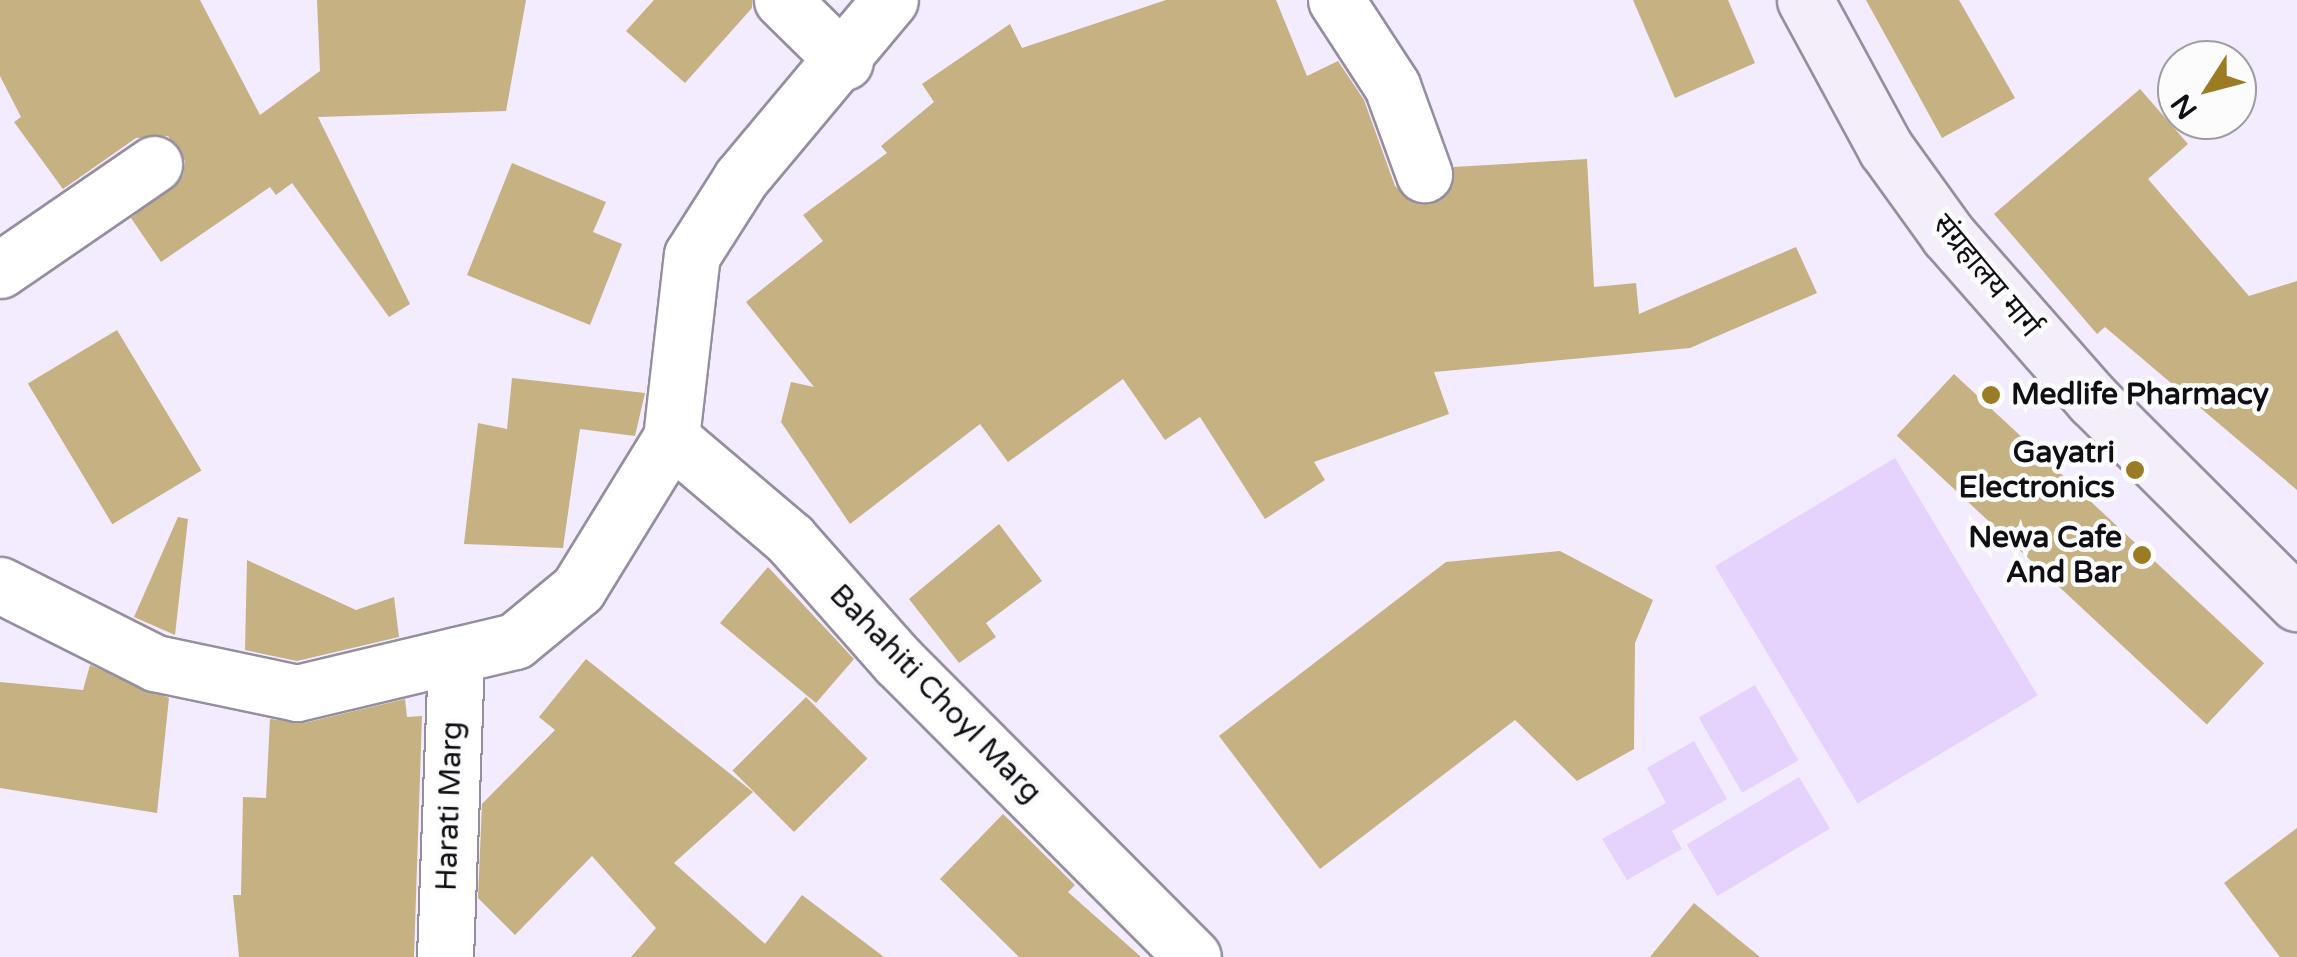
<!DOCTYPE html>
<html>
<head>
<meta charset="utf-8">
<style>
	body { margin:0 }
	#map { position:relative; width:2297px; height:957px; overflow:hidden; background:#f3ebfe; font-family:"Varela Round","Noto Sans Devanagari",sans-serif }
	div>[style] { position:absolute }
	.green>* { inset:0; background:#e5d3fd; transform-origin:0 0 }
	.building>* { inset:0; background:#c5b182; transform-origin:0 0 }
	.roads { filter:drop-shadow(2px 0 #958e9f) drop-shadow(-2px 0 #958e9f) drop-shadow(0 2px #958e9f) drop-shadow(0 -2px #958e9f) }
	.minor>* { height:55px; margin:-27.5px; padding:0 27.5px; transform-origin:27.5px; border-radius:27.5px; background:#fff }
	.secondary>* { height:55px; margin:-27.5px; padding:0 27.5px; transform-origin:27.5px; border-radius:27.5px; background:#f4eefb }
	.dots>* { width:28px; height:28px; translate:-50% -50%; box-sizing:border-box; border:5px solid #fcfcfc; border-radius:50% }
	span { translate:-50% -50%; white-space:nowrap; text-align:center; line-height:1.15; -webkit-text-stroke:9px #fcfcfc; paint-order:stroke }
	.street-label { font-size:30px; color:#110f15 }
	.poi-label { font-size:30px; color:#110f15; font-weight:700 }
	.left { translate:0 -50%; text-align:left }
	.right { translate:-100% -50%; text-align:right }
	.north { position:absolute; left:2157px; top:40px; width:100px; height:100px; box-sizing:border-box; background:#fcfcfc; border:2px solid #9e9da0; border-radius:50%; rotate:234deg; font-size:28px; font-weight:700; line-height:40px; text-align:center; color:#110f15 }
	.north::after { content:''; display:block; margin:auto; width:35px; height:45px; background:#9b7c25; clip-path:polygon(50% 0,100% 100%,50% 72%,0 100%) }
</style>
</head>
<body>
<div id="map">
	<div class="green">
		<i style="left:1895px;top:458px;width:277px;height:210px;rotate:59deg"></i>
		<i style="left:1755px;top:685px;width:87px;height:65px;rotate:60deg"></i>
		<i style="clip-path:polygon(1694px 741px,1727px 799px,1672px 831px,1682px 849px,1627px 880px,1602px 839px,1666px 803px,1647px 768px)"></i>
		<i style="left:1799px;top:777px;width:60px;height:131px;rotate:59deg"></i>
	</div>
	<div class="building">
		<i style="clip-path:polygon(0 0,200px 0,260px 115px,320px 71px,317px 0,526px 0,506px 111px,318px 117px,410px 304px,389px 317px,292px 183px,276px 195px,270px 187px,161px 262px,131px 218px,183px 176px,185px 161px,168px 136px,136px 138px,63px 189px,14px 122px,21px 117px,0 76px)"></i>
		<i style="clip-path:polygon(654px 0,752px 0,752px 8px,685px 83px,626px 31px)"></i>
		<i style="clip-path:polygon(1166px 0,1276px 0,1307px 76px,1338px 61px,1364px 100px,1395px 186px,1418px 204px,1447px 195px,1454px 167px,1587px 159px,1594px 287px,1636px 283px,1639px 314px,1796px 247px,1817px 293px,1690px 348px,1434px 372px,1449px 414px,1314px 462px,1325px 480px,1265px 519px,1200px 417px,1165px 440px,1123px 379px,1008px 462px,980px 424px,850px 524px,781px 422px,791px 382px,814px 387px,746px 302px,823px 241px,803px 215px,887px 153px,881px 146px,934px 102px,922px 84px,1010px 24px,1022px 48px)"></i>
		<i style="clip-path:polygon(1633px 0,1728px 0,1755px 63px,1675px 98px)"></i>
		<i style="clip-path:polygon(1866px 0,1959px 0,2015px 98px,1942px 138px)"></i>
		<i style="clip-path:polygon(2140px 89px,2188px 144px,2148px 179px,2249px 296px,2297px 281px,2297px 490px,2105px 327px,2097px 334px,1994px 214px)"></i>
		<i style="clip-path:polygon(512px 163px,606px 202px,593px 232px,622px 244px,590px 325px,467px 275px)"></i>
		<i style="left:117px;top:330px;width:164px;height:104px;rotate:59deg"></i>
		<i style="left:1954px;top:374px;width:424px;height:84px;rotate:43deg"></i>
		<i style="clip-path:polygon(512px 378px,645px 393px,635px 436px,580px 429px,563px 548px,464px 544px,478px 423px,507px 429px)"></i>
		<i style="clip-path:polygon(178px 517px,188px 519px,175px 635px,134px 617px)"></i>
		<i style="clip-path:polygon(999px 524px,1042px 581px,986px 623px,996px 637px,959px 663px,909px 599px)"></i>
		<i style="clip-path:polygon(1560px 551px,1653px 600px,1635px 643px,1634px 749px,1577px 781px,1515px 720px,1320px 869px,1219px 736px,1446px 562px)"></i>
		<i style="clip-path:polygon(247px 560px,356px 610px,394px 597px,399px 637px,297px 661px,245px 650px)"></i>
		<i style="clip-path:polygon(768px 567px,854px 659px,816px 703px,720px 623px)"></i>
		<i style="clip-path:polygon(586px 659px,753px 792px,674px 863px,765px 944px,802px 895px,884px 957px,631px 957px,656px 928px,592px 856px,515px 935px,478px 898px,482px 804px,555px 730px,539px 717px)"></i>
		<i style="clip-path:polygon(90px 665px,169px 698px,157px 813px,0 788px,0 682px,83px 690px)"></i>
		<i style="left:806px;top:697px;width:87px;height:104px;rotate:45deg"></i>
		<i style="clip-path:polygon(405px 699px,407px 717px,422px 716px,414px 957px,239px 957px,233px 895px,241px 895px,243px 797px,266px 798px,270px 719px,304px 723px)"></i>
		<i style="clip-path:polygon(1003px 814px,1075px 885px,1068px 892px,1141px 957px,1019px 957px,940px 879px)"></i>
		<i style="clip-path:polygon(2297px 828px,2297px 957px,2280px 957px,2224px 883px)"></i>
		<i style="clip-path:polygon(1694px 903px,1760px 957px,1650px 957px)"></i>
	</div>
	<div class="roads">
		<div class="minor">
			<i style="left:782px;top:0;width:88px;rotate:44.5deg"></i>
			<i style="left:1336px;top:0;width:103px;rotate:56.9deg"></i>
			<i style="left:1392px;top:86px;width:94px;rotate:70deg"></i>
			<i style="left:0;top:270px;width:187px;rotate:-34.5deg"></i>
			<i style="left:671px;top:438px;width:156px;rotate:40.3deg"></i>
			<i style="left:790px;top:539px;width:164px;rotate:48.5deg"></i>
			<i style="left:899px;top:662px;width:416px;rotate:45.1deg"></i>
			<i style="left:0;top:585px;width:174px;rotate:26.7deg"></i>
			<i style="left:155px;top:663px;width:145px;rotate:11.9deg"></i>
			<i style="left:297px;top:693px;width:224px;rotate:-13.4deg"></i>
			<i style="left:515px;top:641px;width:82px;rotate:-39.5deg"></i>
			<i style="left:578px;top:589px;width:177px;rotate:-58.4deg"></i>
			<i style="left:671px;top:438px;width:184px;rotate:-83.5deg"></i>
			<i style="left:692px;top:255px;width:91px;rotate:-57.5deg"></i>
			<i style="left:741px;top:178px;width:232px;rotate:-50.1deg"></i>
			<i style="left:445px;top:957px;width:302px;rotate:-87.9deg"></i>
		</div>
		<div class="secondary">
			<i style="left:1805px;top:0;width:170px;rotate:61.5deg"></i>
			<i style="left:1886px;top:149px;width:106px;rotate:54.2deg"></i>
			<i style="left:1948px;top:235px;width:220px;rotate:48.7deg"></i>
			<i style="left:2093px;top:400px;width:288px;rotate:44.9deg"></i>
		</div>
	</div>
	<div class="dots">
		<i style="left:1991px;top:395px;background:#9b7c25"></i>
		<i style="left:2135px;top:470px;background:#9b7c25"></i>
		<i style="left:2142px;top:555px;background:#9b7c25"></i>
	</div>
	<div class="street-label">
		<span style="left:1986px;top:276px;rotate:50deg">संग्रहालय मार्ग</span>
		<span style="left:935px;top:694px;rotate:46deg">Bahahiti Choyl Marg</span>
		<span style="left:450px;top:806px;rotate:-88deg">Harati Marg</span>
	</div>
	<div class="poi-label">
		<span class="left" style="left:2011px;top:395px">Medlife Pharmacy</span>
		<span class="right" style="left:2115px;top:470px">Gayatri<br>Electronics</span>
		<span class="right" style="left:2122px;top:555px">Newa Cafe<br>And Bar</span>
	</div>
	<div class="north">N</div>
</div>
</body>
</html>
